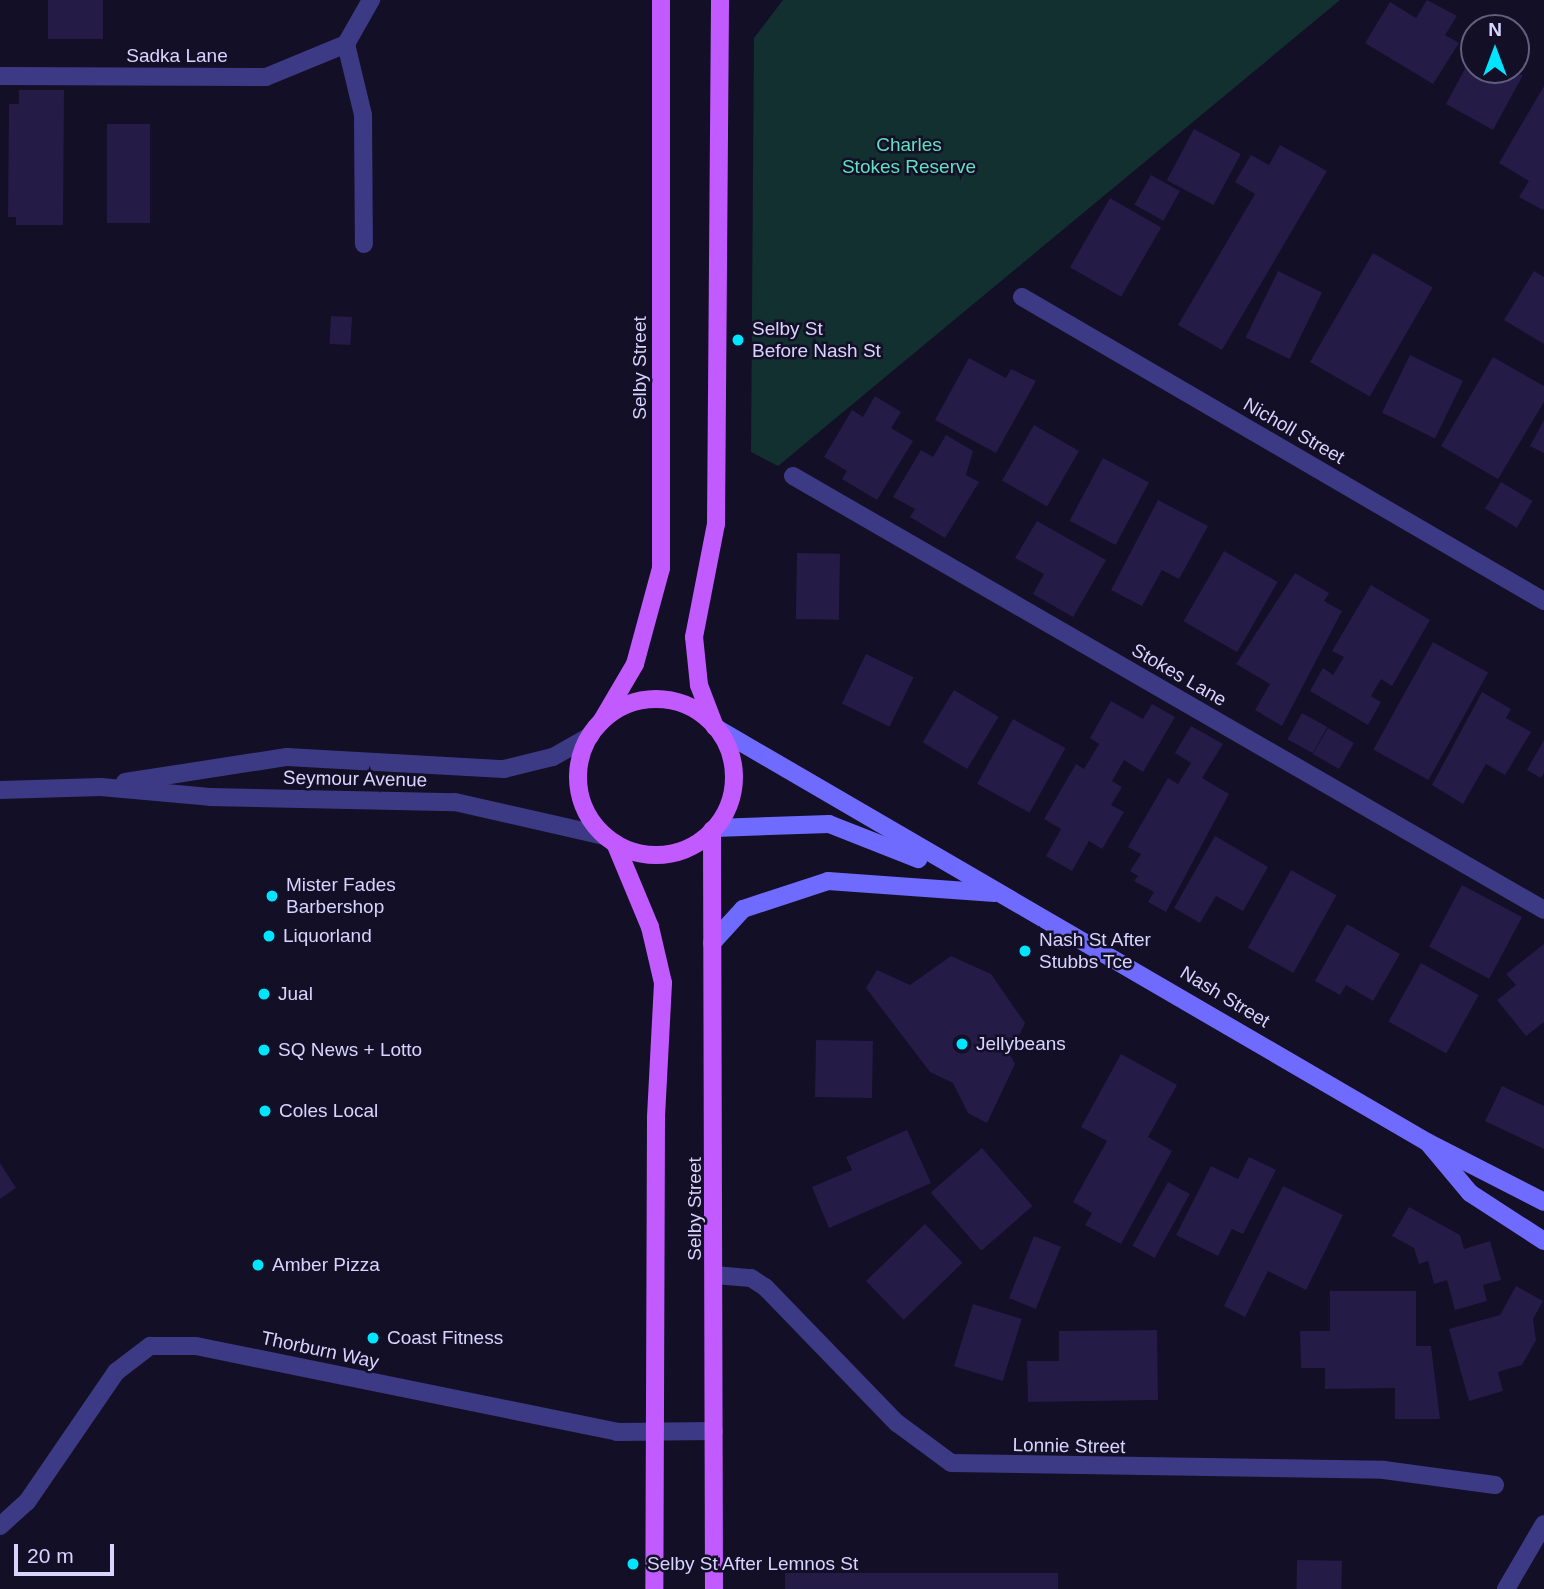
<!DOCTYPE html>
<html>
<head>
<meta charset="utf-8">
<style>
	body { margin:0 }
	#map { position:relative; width:1544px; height:1589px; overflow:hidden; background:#130f26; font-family:Arial,sans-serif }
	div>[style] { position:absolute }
	.green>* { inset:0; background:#12302f }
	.building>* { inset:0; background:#241b47; transform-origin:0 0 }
	.lane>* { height:18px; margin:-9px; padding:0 9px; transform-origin:9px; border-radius:9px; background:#3d3a85 }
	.street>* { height:18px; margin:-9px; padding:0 9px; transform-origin:9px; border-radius:9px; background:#3d3a85 }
	.secondary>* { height:18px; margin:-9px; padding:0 9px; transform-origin:9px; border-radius:9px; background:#6f6bff }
	.primary>* { height:18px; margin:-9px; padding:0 9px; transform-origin:9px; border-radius:9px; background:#c25bff }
	.primary>.ring { margin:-9px; padding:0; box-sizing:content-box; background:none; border:18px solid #c25bff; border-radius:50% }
	.dots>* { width:19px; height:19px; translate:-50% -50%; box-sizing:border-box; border:4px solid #130f26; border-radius:50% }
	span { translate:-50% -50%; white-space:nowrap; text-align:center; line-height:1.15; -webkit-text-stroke:5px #130f26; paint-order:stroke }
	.street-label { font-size:19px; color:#d9d4ff }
	.park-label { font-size:19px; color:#5fe0c0 }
	.poi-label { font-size:19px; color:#d9d4ff }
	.left { translate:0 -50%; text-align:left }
	.north { position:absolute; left:1460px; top:14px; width:70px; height:70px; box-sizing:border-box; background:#130f26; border:2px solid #625e7d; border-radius:50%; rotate:0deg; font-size:19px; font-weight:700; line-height:28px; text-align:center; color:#d9d4ff }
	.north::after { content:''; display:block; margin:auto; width:24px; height:32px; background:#00e5ff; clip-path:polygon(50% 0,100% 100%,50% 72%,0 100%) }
	.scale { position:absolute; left:14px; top:1544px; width:100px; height:32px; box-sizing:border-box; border:4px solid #d9d4ff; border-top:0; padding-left:9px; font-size:21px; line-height:24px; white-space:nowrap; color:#d9d4ff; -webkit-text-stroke:5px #130f26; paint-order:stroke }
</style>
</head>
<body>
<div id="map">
	<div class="green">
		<i style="clip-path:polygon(783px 0,1340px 0,778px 466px,751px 452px,754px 38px)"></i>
	</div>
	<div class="building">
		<i style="left:48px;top:0;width:55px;height:39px"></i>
		<i style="clip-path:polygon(1427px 0,1457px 16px,1445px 35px,1459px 43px,1433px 84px,1365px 43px,1390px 2px,1416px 18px)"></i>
		<i style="clip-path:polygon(1474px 52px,1474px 70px,1523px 75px,1493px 130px,1446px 104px)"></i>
		<i style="clip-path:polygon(1544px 86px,1544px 208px,1543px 210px,1519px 197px,1529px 181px,1499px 163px)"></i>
		<i style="clip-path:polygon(19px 90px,64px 90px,63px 225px,16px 225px,16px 217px,8px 217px,9px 104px,19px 104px)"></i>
		<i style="left:107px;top:124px;width:43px;height:99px"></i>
		<i style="left:1194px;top:129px;width:53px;height:58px;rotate:28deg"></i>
		<i style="clip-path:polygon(1280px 145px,1327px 171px,1222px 350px,1178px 325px,1255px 194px,1235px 182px,1251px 155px,1269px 165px)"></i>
		<i style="left:1151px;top:175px;width:33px;height:34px;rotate:29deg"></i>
		<i style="left:1110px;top:198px;width:59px;height:80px;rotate:30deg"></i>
		<i style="left:1373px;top:253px;width:69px;height:126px;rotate:30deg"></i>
		<i style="left:1278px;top:271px;width:49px;height:74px;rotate:26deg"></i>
		<i style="clip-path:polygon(1534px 271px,1544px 277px,1544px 344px,1504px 320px)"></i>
		<i style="left:331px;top:316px;width:21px;height:28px;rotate:3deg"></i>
		<i style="left:1410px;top:355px;width:59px;height:64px;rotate:26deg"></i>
		<i style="clip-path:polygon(1493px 357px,1544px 386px,1544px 402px,1498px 479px,1441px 446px)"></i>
		<i style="clip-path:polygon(969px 358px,1006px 378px,1011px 369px,1036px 381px,996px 453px,935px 420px)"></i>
		<i style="clip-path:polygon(875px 396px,901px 412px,891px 428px,913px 441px,877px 500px,842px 479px,847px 471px,824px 457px,852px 410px,863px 417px)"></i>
		<i style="clip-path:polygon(1544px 420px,1544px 453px,1530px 446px)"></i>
		<i style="left:1034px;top:425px;width:52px;height:64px;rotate:30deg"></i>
		<i style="clip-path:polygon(946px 435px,973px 451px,966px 475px,979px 482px,945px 538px,910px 517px,915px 509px,893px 497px,921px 450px,933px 457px)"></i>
		<i style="left:1103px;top:458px;width:52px;height:71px;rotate:28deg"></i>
		<i style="left:1501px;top:482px;width:37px;height:31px;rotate:31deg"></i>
		<i style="clip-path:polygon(1158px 500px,1208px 526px,1179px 579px,1162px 570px,1142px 606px,1111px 590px)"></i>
		<i style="clip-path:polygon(1037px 521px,1106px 560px,1073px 617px,1033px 594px,1044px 574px,1015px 558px)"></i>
		<i style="left:1224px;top:551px;width:62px;height:81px;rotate:30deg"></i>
		<i style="left:797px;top:553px;width:43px;height:66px;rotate:1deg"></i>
		<i style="clip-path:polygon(1295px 573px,1329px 593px,1324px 601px,1342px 611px,1282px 726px,1255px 710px,1270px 684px,1236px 664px)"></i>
		<i style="clip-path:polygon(1371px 585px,1430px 620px,1392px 686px,1381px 679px,1371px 696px,1381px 702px,1368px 725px,1310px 691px,1323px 668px,1333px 675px,1344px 657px,1332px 651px)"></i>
		<i style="left:1433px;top:642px;width:63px;height:123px;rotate:29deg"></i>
		<i style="left:866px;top:654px;width:53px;height:55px;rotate:26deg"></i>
		<i style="left:954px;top:690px;width:52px;height:61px;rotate:31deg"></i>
		<i style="clip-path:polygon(1482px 692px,1511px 709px,1506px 718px,1531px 732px,1505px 775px,1486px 764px,1463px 804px,1432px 785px)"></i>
		<i style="clip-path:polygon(1111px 701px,1143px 719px,1152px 704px,1175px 717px,1143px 772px,1124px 760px,1112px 781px,1122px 787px,1111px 805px,1124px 812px,1102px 849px,1089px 841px,1072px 871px,1046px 856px,1061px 829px,1044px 819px,1076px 764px,1084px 769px,1099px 744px,1090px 738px)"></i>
		<i style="left:1302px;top:713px;width:29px;height:30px;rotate:29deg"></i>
		<i style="left:1013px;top:719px;width:60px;height:74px;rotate:29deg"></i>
		<i style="clip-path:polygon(1191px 726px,1223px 744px,1202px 778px,1229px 794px,1166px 912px,1148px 902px,1154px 892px,1134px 881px,1138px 876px,1130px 871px,1141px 854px,1128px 847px,1168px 778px,1178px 784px,1191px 763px,1175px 753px)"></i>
		<i style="left:1328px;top:728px;width:30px;height:30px;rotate:30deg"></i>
		<i style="clip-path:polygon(1544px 740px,1544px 773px,1541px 778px,1527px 770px)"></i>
		<i style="clip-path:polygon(1215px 836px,1268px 867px,1243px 911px,1216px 896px,1200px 923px,1174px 908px)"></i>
		<i style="left:1291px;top:870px;width:52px;height:89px;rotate:29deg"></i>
		<i style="left:1462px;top:885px;width:68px;height:70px;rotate:28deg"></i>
		<i style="clip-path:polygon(1347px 924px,1400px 954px,1373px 1001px,1346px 985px,1340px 995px,1315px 981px)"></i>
		<i style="clip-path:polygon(1544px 944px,1544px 1022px,1526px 1036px,1497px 1000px,1516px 985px,1506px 974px)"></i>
		<i style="clip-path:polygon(951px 956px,991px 974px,1025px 1023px,1010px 1055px,1015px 1064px,987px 1123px,968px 1113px,953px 1083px,930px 1072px,866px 988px,877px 970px,910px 985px)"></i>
		<i style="left:1421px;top:963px;width:66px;height:67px;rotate:29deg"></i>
		<i style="left:816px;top:1040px;width:57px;height:57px;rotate:1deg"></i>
		<i style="clip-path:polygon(1121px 1054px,1177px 1085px,1148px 1137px,1172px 1151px,1121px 1244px,1085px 1225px,1092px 1213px,1073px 1202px,1107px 1141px,1081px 1127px)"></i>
		<i style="clip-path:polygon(1502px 1086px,1544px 1106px,1544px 1149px,1485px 1121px)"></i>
		<i style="clip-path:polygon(907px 1130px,931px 1183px,829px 1228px,812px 1187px,852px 1170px,846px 1157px)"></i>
		<i style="left:982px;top:1148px;width:77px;height:68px;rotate:49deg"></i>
		<i style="clip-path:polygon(1249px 1157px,1276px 1170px,1243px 1234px,1232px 1229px,1218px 1256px,1176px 1235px,1211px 1166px,1238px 1179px)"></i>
		<i style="clip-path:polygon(0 1163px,16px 1188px,0 1199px)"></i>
		<i style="left:1168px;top:1182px;width:25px;height:73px;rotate:29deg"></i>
		<i style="clip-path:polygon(1283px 1186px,1343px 1215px,1306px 1290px,1268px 1271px,1245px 1317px,1224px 1306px)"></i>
		<i style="clip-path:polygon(1409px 1207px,1460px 1235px,1464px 1249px,1490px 1241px,1501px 1280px,1483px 1285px,1487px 1301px,1455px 1310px,1447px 1280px,1434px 1284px,1428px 1261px,1419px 1264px,1414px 1248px,1392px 1236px)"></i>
		<i style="left:925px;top:1224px;width:54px;height:82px;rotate:46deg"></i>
		<i style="left:1034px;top:1236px;width:29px;height:67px;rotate:22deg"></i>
		<i style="clip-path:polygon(1516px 1286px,1543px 1301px,1533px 1319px,1536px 1340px,1522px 1365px,1498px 1372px,1503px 1391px,1469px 1401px,1449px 1329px,1500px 1315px)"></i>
		<i style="clip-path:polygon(1330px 1291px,1416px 1291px,1416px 1346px,1431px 1346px,1440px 1419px,1395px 1419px,1395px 1388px,1325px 1389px,1325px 1368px,1301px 1368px,1300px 1331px,1330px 1331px)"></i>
		<i style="left:973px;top:1304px;width:51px;height:65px;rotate:17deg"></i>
		<i style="clip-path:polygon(1157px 1330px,1158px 1400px,1028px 1402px,1027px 1361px,1059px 1361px,1059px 1331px)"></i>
		<i style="left:1297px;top:1560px;width:45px;height:29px;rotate:1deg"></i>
		<i style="left:785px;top:1573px;width:273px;height:16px"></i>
	</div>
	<div class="lane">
		<i style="left:346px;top:44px;width:73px;rotate:76.5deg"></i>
		<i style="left:363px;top:115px;width:129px;rotate:89.6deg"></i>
		<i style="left:0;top:76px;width:266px;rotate:0.2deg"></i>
		<i style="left:266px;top:77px;width:87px;rotate:-22.4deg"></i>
		<i style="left:346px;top:44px;width:51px;rotate:-60.4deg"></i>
		<i style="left:793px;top:476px;width:867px;rotate:30.02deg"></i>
	</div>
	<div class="street">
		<i style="left:1022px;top:297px;width:604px;rotate:30.22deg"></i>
		<i style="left:125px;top:782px;width:164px;rotate:-8.8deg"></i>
		<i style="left:287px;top:757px;width:217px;rotate:3.2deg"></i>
		<i style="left:504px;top:769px;width:50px;rotate:-13.8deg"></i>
		<i style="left:553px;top:757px;width:43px;rotate:-29.6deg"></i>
		<i style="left:0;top:790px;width:101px;rotate:-1.7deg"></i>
		<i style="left:101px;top:787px;width:109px;rotate:5.2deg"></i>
		<i style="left:210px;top:797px;width:245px;rotate:1.2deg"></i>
		<i style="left:455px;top:802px;width:154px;rotate:12.8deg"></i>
		<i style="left:715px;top:1275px;width:36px;rotate:5deg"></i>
		<i style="left:751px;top:1278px;width:17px;rotate:33deg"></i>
		<i style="left:765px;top:1287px;width:190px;rotate:45.9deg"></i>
		<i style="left:897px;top:1423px;width:67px;rotate:36.5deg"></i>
		<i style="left:951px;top:1463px;width:433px;rotate:0.9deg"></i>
		<i style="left:1384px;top:1470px;width:112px;rotate:7.7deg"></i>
		<i style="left:0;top:1526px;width:36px;rotate:-42deg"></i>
		<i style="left:27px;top:1502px;width:158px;rotate:-55.6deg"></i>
		<i style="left:116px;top:1372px;width:43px;rotate:-37.4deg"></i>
		<i style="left:150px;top:1346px;width:46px"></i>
		<i style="left:196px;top:1346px;width:430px;rotate:11.5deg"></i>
		<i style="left:617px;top:1432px;width:97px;rotate:-0.6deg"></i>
		<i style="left:1506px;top:1589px;width:75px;rotate:-59.7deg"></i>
	</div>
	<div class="secondary">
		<i style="left:718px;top:729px;width:821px;rotate:30.22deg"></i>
		<i style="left:1427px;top:1142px;width:131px;rotate:27.1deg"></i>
		<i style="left:715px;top:828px;width:114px;rotate:-2deg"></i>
		<i style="left:829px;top:824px;width:96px;rotate:21.5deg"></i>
		<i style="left:712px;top:943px;width:46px;rotate:-47.6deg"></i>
		<i style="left:743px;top:909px;width:89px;rotate:-18.2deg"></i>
		<i style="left:828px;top:881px;width:167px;rotate:4.1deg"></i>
		<i style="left:1429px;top:1144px;width:64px;rotate:50.1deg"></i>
		<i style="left:1470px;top:1193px;width:88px;rotate:33deg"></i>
	</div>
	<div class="primary">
		<i class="ring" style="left:578px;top:699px;width:138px;height:138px"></i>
		<i style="left:601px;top:722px;width:67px;rotate:-59.6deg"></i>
		<i style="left:635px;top:664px;width:99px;rotate:-74.8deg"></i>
		<i style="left:661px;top:568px;width:568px;rotate:-90deg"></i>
		<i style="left:715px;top:727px;width:45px;rotate:-110.9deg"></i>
		<i style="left:699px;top:685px;width:48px;rotate:-95.9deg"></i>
		<i style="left:694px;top:637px;width:115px;rotate:-79deg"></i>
		<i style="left:716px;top:524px;width:524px;rotate:-89.56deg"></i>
		<i style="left:712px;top:830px;width:759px;rotate:89.85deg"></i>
		<i style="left:615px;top:843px;width:91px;rotate:67.4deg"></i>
		<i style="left:650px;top:927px;width:57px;rotate:76.9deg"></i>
		<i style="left:663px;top:983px;width:135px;rotate:93deg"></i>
		<i style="left:656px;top:1118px;width:471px;rotate:90.2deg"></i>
	</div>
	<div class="dots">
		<i style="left:738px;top:340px;background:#00e5ff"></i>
		<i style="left:272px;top:896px;background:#00e5ff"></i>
		<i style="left:269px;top:936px;background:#00e5ff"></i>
		<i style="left:1025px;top:951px;background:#00e5ff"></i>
		<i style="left:264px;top:994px;background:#00e5ff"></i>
		<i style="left:962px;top:1044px;background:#00e5ff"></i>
		<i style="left:264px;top:1050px;background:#00e5ff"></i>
		<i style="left:265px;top:1111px;background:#00e5ff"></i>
		<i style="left:258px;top:1265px;background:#00e5ff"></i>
		<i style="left:373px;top:1338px;background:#00e5ff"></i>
		<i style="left:633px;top:1564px;background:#00e5ff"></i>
	</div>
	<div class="street-label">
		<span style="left:177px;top:56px">Sadka Lane</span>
		<span style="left:640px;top:368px;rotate:-90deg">Selby Street</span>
		<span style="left:1294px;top:431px;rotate:30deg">Nicholl Street</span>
		<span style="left:1179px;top:675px;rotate:30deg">Stokes Lane</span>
		<span style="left:355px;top:779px;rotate:1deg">Seymour Avenue</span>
		<span style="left:1225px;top:997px;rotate:31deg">Nash Street</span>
		<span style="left:695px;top:1209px;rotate:-90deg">Selby Street</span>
		<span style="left:320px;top:1350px;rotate:12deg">Thorburn Way</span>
		<span style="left:1069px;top:1446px;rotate:1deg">Lonnie Street</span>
	</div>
	<div class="park-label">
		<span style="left:909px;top:156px">Charles<br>Stokes Reserve</span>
	</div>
	<div class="poi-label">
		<span class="left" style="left:752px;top:340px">Selby St<br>Before Nash St</span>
		<span class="left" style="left:286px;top:896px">Mister Fades<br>Barbershop</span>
		<span class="left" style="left:283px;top:936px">Liquorland</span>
		<span class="left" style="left:1039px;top:951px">Nash St After<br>Stubbs Tce</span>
		<span class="left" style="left:278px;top:994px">Jual</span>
		<span class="left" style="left:976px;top:1044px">Jellybeans</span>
		<span class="left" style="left:278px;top:1050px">SQ News + Lotto</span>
		<span class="left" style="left:279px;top:1111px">Coles Local</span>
		<span class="left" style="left:272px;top:1265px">Amber Pizza</span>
		<span class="left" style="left:387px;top:1338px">Coast Fitness</span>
		<span class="left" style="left:647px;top:1564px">Selby St After Lemnos St</span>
	</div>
	<div class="north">N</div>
	<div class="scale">20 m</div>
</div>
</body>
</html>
